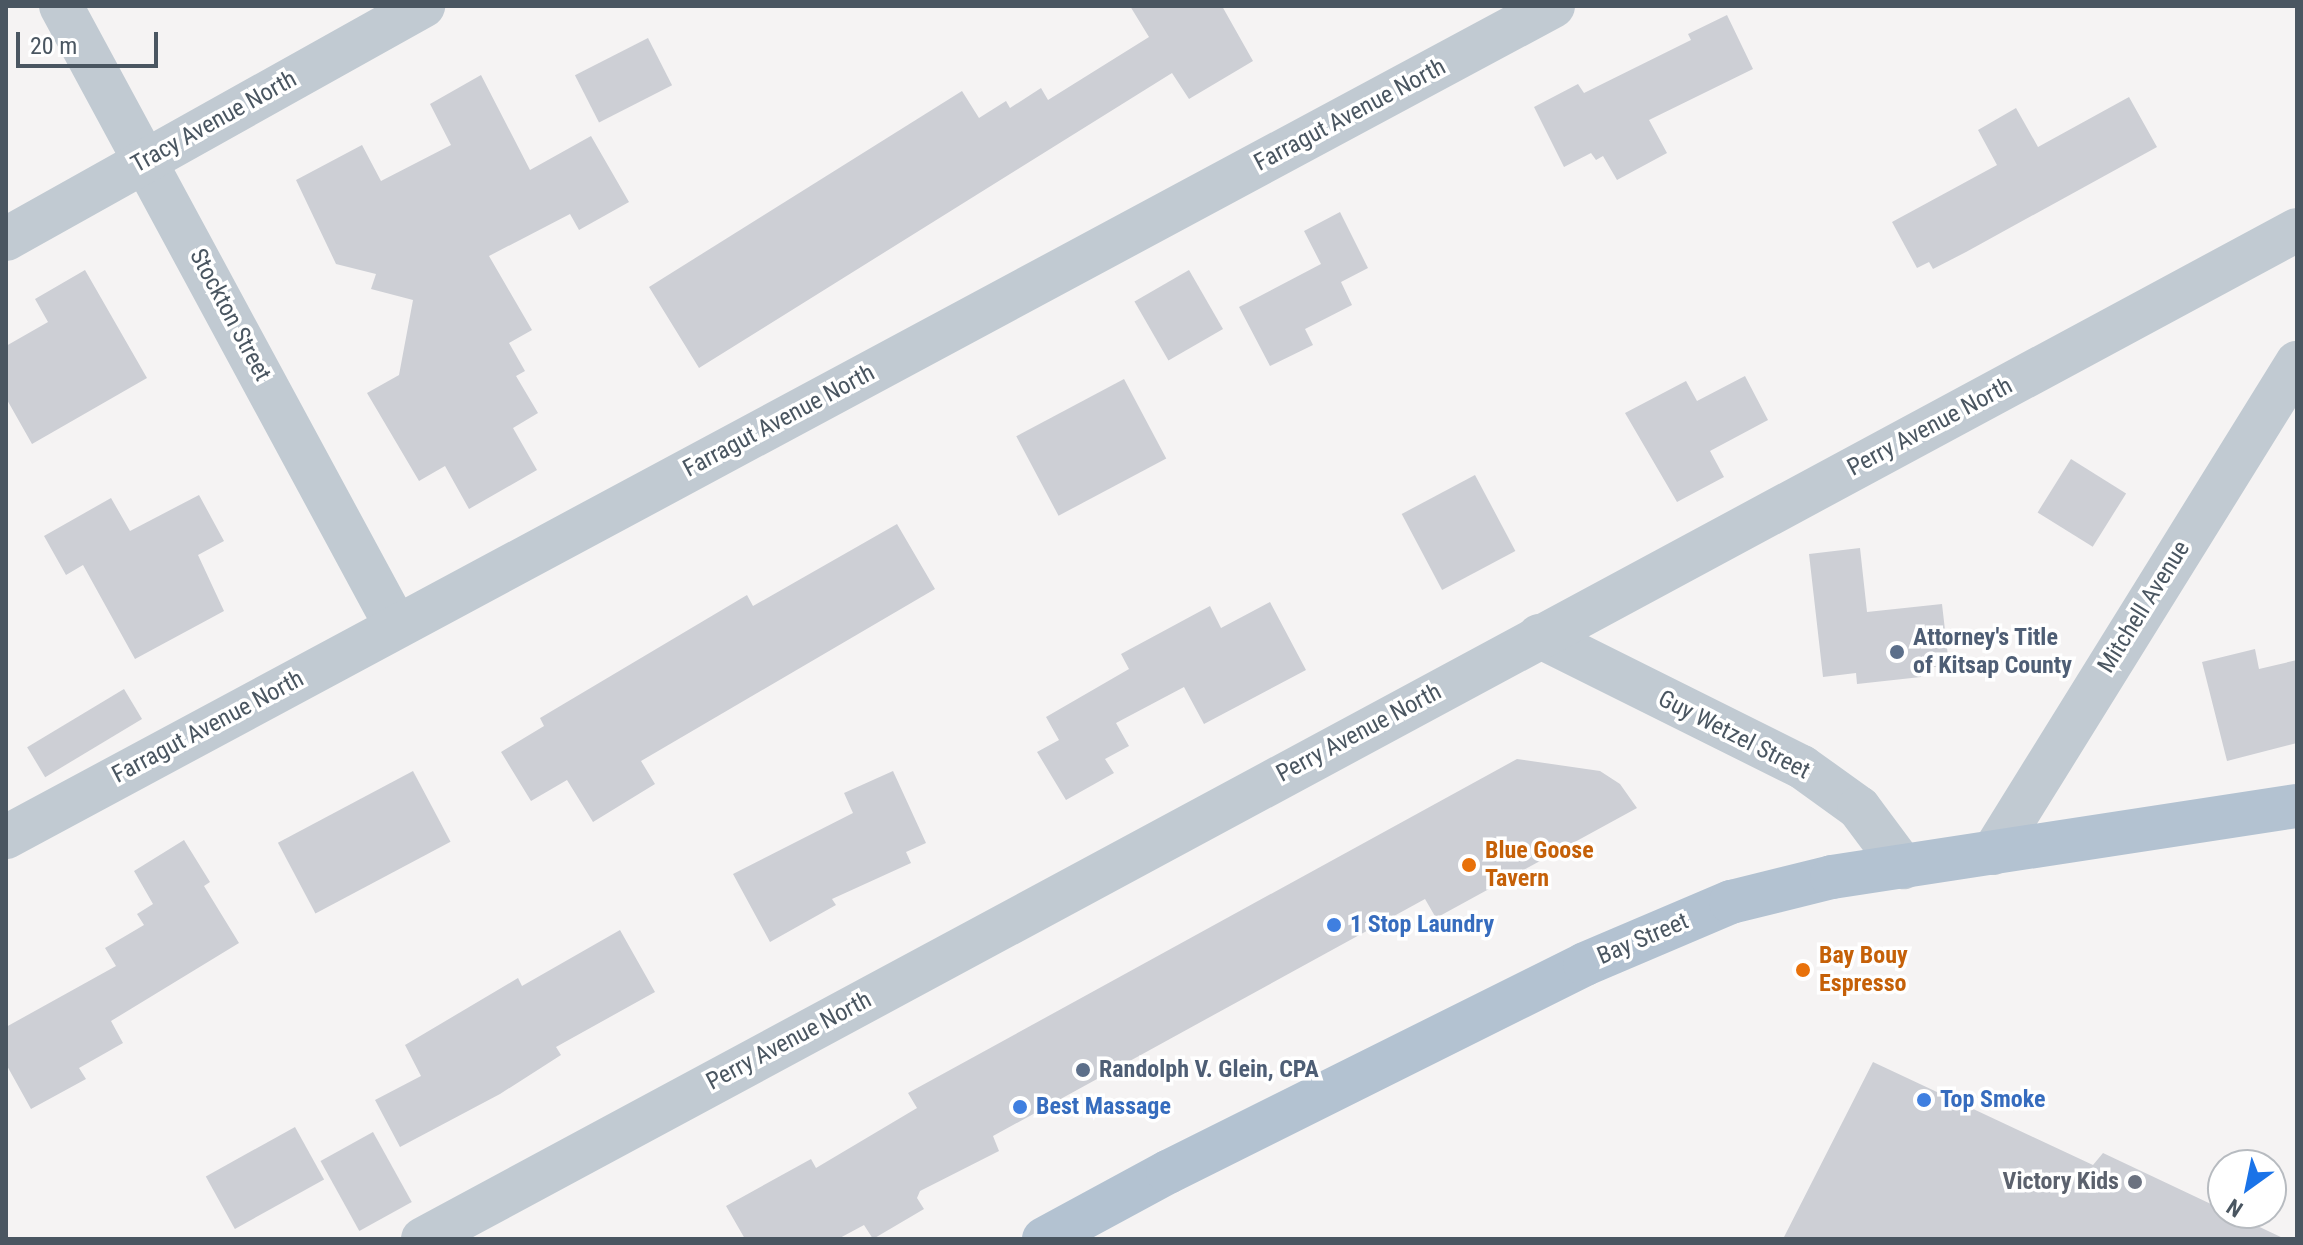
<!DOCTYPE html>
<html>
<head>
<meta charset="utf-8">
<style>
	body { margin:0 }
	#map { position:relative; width:2303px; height:1245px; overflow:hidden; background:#f5f3f3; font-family:"Roboto Condensed",sans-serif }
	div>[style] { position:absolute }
	.building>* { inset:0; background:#cdcfd5; transform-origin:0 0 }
	.minor>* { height:44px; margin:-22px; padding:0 22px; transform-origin:22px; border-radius:22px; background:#c1cad2 }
	.major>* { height:44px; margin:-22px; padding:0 22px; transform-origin:22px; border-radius:22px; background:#b3c2d1 }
	.dots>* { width:22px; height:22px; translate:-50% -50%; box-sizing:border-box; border:4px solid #fff; border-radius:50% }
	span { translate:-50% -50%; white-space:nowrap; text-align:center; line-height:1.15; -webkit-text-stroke:7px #fff; paint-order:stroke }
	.street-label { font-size:24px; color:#4a5661 }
	.service-label { font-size:24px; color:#4e5e75; font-weight:700 }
	.left { translate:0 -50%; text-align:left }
	.food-label { font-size:24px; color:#c56008; font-weight:700 }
	.shop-label { font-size:24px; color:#366cbe; font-weight:700 }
	.worship-label { font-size:24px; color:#5b616d; font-weight:700 }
	.right { translate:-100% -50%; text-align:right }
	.frame { position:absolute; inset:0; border:8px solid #4a5661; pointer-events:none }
	.north { position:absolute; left:2207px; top:1149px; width:80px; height:80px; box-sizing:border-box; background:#fff; border:2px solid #b7bbc0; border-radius:50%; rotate:213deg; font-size:22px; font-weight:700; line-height:32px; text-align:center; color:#4a5661 }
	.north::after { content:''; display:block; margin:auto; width:28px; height:36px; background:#1a73e8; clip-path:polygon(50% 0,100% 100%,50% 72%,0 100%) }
	.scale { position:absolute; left:16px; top:32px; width:142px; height:36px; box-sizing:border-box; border:4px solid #4a5661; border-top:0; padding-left:10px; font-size:24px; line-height:28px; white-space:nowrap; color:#4a5661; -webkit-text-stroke:6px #fff; paint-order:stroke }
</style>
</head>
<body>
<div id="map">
	<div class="building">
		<i style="clip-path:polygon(1130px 6px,1222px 6px,1253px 61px,1189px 99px,1172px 73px,699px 368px,649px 287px,962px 91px,979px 118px,1006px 101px,1010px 108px,1041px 88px,1048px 100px,1149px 37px)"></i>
		<i style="clip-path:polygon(1727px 15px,1753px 69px,1649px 120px,1667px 153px,1617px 180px,1603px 156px,1596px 160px,1591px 153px,1564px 167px,1534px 107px,1578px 84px,1584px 93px,1691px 40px,1688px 34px)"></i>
		<i style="left:648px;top:38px;width:53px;height:82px;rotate:63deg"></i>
		<i style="clip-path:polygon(481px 75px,530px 170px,591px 136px,629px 202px,579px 230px,570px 214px,489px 256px,532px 330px,509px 343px,525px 371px,516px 376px,538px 413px,513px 428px,537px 470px,469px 509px,445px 466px,419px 481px,367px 393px,399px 375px,413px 300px,371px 289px,376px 274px,336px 264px,296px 180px,362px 145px,381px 181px,451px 145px,430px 104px)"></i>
		<i style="clip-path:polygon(2129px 97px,2157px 147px,1966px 252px,1933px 269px,1929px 262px,1917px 268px,1892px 222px,1997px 165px,1978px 130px,2016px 108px,2038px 147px)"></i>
		<i style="clip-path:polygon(1340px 212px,1368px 268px,1341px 282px,1352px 305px,1305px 329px,1313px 345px,1270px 366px,1239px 307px,1321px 264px,1304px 231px)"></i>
		<i style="clip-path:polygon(85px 270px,147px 378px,32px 444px,6px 398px,6px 346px,48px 322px,35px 299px)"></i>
		<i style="left:1189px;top:270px;width:68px;height:63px;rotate:60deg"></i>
		<i style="clip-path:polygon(1745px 376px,1768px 420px,1710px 451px,1724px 477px,1677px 502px,1625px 413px,1686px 381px,1697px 401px)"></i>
		<i style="left:1124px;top:379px;width:90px;height:122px;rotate:62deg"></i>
		<i style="left:2071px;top:459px;width:65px;height:63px;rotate:32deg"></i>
		<i style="left:1475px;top:475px;width:86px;height:83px;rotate:62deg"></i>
		<i style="clip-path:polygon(199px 495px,224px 541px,198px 555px,224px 611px,135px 659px,83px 565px,66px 575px,44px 536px,111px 498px,130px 531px)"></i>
		<i style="clip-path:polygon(897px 524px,935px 589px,641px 761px,655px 784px,593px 822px,567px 780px,531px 801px,501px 752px,544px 726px,540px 718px,747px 595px,753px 606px)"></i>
		<i style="clip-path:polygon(1860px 548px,1867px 612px,1942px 604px,1949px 665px,1920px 669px,1921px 677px,1857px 684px,1856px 673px,1823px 677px,1809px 554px)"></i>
		<i style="clip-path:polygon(1270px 602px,1306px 670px,1204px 724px,1184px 687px,1116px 723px,1129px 746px,1105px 759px,1114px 773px,1066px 800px,1037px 752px,1059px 740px,1046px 717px,1129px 669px,1121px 654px,1210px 606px,1221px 628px)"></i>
		<i style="clip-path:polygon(2255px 649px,2259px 669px,2297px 660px,2297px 743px,2227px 761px,2202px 662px)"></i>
		<i style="left:124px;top:689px;width:35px;height:113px;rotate:59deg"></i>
		<i style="clip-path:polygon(1517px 759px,1600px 771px,1620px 784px,1637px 808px,1436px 918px,1425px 899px,993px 1136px,999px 1151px,920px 1191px,917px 1198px,924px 1209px,873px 1239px,864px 1225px,838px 1239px,745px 1239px,726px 1206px,811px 1159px,816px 1168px,917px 1108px,908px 1093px)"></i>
		<i style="left:413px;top:771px;width:80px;height:153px;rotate:62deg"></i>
		<i style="clip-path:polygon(893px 771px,926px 843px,906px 852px,911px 863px,832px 899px,836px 905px,770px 942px,733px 874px,853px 813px,844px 793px)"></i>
		<i style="clip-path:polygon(184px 840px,210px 882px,204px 886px,239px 943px,111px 1021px,123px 1043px,79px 1068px,86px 1079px,31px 1109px,6px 1064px,6px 1027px,116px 966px,105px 948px,144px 925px,137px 914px,153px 904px,134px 871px)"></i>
		<i style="clip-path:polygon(620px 930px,655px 992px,556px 1047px,561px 1055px,500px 1094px,400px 1147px,375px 1100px,421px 1076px,405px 1045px,518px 978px,522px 986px)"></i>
		<i style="clip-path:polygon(1873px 1062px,2093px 1165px,2103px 1153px,2285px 1239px,1783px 1239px)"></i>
		<i style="left:295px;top:1127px;width:60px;height:102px;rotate:61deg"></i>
		<i style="left:373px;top:1132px;width:80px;height:60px;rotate:61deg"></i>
	</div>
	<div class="minor">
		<i style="left:61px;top:6px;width:705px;rotate:61.62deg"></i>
		<i style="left:6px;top:239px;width:478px;rotate:-29.2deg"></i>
		<i style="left:1539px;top:636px;width:294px;rotate:26.5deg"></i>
		<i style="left:1802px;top:767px;width:70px;rotate:35.7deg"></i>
		<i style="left:1859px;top:808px;width:74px;rotate:53.3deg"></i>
		<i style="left:6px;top:837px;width:1756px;rotate:-28.24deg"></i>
		<i style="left:1993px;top:853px;width:577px;rotate:-58.18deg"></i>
		<i style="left:423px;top:1239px;width:2128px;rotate:-28.3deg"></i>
	</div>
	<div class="major">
		<i style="left:1044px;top:1239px;width:141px;rotate:-28.4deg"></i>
		<i style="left:1168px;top:1172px;width:466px;rotate:-26.5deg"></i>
		<i style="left:1585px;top:964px;width:159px;rotate:-23deg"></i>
		<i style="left:1731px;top:902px;width:104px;rotate:-13.9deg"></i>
		<i style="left:1832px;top:877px;width:470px;rotate:-8.7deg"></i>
	</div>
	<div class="dots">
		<i style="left:1897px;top:652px;background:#5c6f8a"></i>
		<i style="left:1469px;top:865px;background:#e8710a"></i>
		<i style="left:1334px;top:925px;background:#3f7fe0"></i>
		<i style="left:1803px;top:970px;background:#e8710a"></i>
		<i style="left:1083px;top:1070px;background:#5c6f8a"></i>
		<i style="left:1924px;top:1100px;background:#3f7fe0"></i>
		<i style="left:1020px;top:1107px;background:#3f7fe0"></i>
		<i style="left:2135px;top:1182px;background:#6b7280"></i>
	</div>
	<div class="street-label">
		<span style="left:1350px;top:115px;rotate:-28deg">Farragut Avenue North</span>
		<span style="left:214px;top:122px;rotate:-29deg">Tracy Avenue North</span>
		<span style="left:230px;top:315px;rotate:62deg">Stockton Street</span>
		<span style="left:779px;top:421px;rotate:-28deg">Farragut Avenue North</span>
		<span style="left:1930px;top:427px;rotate:-28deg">Perry Avenue North</span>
		<span style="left:2144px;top:607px;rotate:-58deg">Mitchell Avenue</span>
		<span style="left:208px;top:727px;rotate:-28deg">Farragut Avenue North</span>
		<span style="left:1359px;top:733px;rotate:-28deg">Perry Avenue North</span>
		<span style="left:1734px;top:735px;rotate:27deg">Guy Wetzel Street</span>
		<span style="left:1643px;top:939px;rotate:-23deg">Bay Street</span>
		<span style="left:789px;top:1041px;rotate:-28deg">Perry Avenue North</span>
	</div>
	<div class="service-label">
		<span class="left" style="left:1913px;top:652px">Attorney's Title<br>of Kitsap County</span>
		<span class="left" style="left:1099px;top:1070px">Randolph V. Glein, CPA</span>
	</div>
	<div class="food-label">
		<span class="left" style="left:1485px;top:865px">Blue Goose<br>Tavern</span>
		<span class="left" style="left:1819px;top:970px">Bay Bouy<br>Espresso</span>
	</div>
	<div class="shop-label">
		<span class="left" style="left:1350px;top:925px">1 Stop Laundry</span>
		<span class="left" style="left:1940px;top:1100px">Top Smoke</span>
		<span class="left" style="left:1036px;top:1107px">Best Massage</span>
	</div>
	<div class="worship-label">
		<span class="right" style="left:2119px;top:1182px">Victory Kids</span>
	</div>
	<div class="frame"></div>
	<div class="north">N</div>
	<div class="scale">20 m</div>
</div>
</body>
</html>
